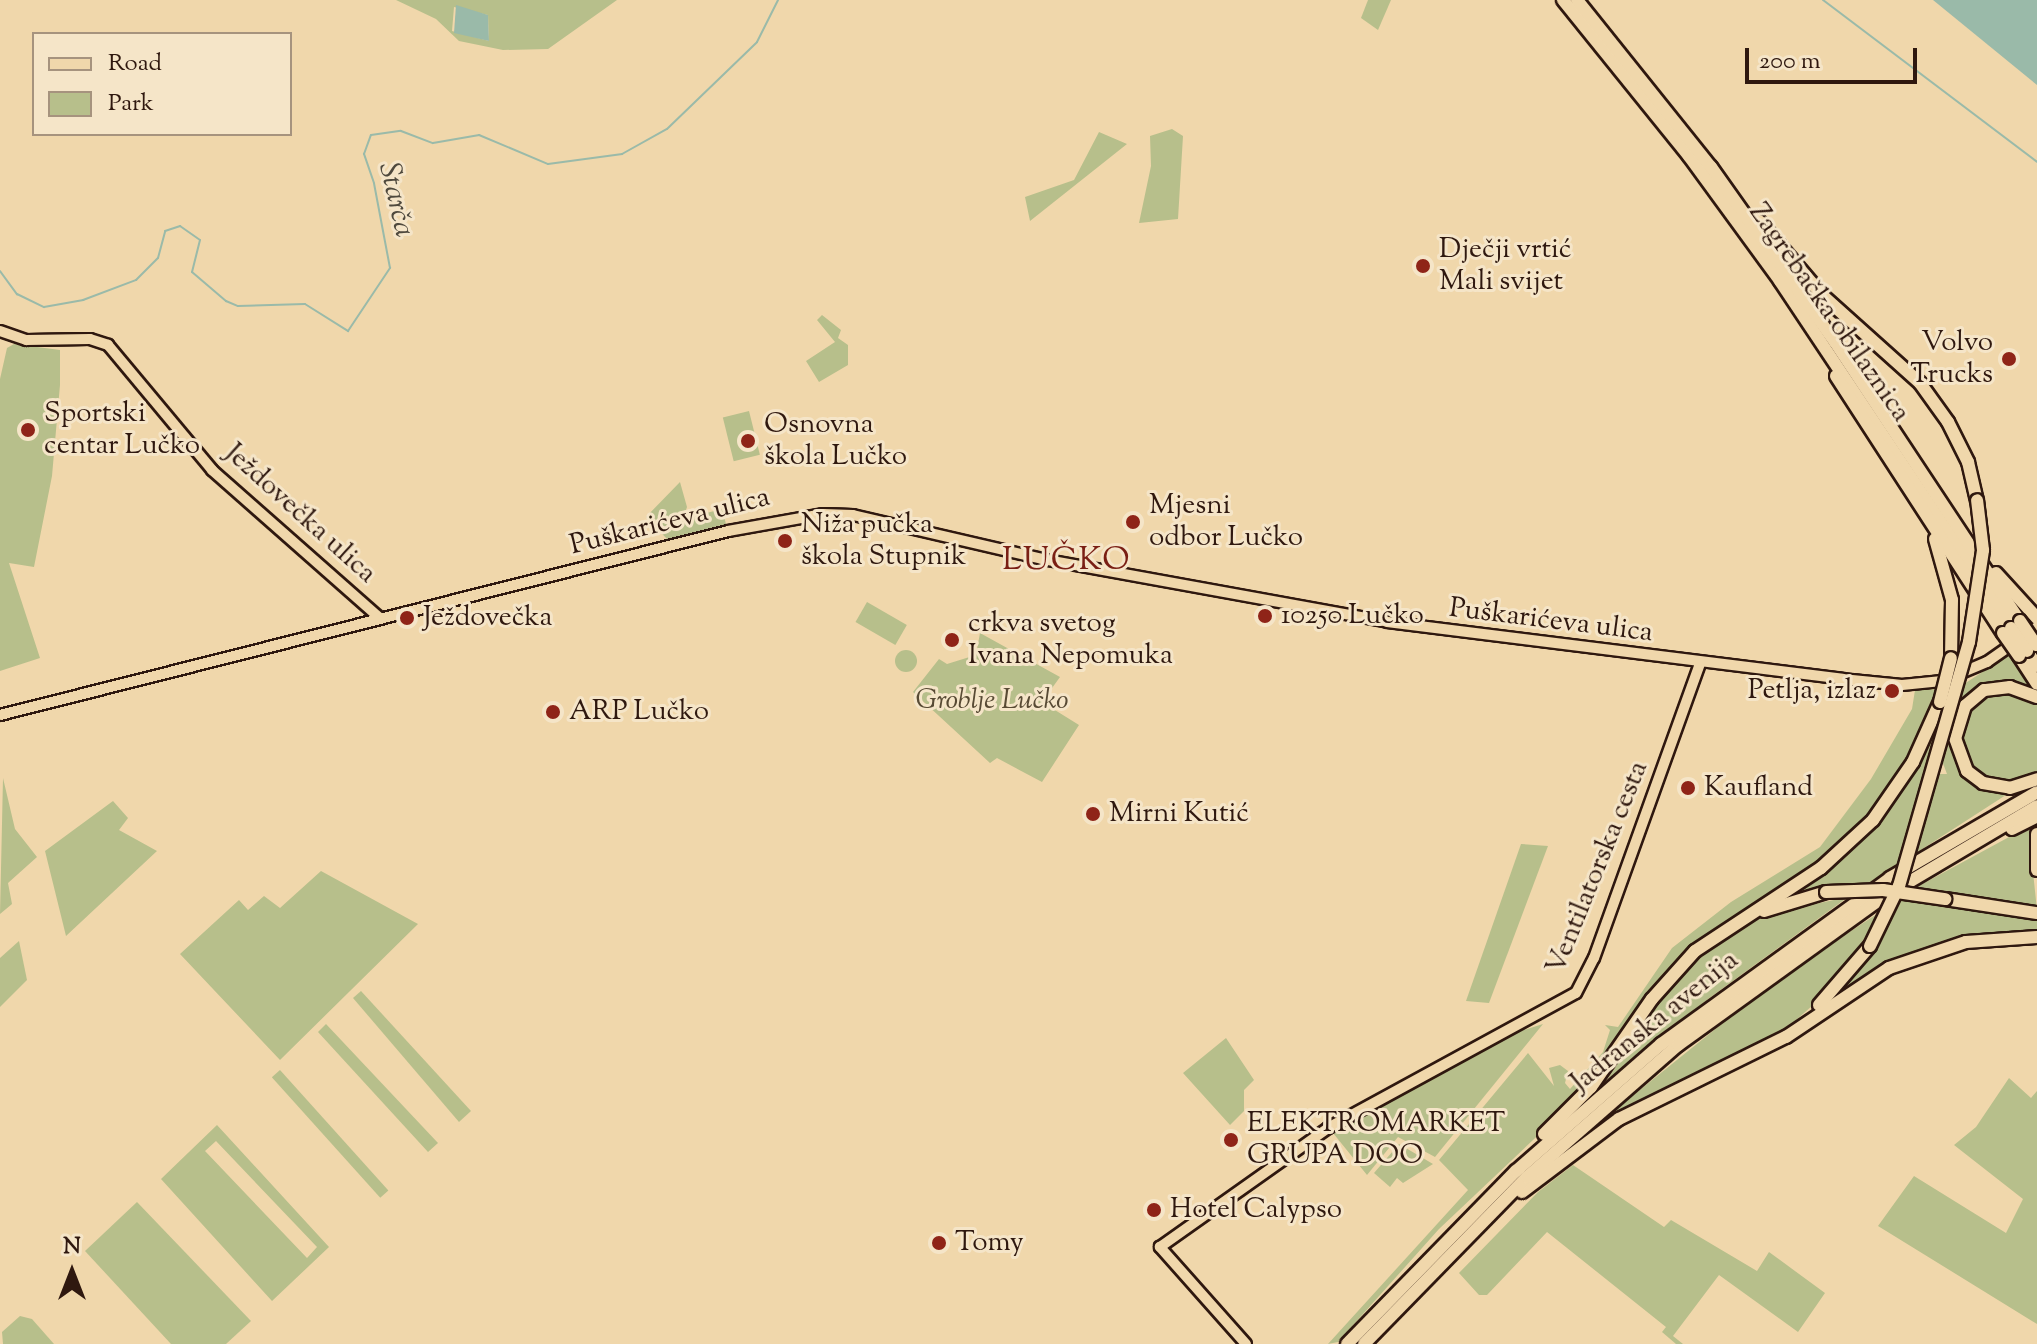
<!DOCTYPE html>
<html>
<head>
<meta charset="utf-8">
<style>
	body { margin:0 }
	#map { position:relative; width:2037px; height:1344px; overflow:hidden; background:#f0d7ab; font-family:"Sorts Mill Goudy",serif }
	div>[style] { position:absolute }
	.green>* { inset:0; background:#b7bf8b; transform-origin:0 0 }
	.round { border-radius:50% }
	.water>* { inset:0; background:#9abaa9 }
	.stream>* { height:2px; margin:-1px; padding:0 1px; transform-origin:1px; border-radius:1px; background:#9abaa9 }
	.roads { filter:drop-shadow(2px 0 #2f180f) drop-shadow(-2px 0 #2f180f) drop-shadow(0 2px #2f180f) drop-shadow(0 -2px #2f180f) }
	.major>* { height:10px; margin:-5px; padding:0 5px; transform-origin:5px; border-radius:5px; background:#f0d7ab }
	.highway>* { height:12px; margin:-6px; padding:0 6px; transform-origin:6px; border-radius:6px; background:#f0d7ab }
	.bridges { filter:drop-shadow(2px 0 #2f180f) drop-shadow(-2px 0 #2f180f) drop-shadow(0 2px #2f180f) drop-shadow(0 -2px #2f180f) }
	.highway-bridge>* { height:12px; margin:-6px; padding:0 6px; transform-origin:6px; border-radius:6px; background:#f0d7ab }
	.dots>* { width:22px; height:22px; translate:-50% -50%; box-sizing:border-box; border:4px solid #f5e5c8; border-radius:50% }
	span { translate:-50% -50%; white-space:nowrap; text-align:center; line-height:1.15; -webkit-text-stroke:6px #f5e5c8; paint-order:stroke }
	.poi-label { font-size:28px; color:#2f180f }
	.left { translate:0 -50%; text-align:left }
	.right { translate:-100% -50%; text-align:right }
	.street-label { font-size:28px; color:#2f180f }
	.park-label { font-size:28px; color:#584a34; font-style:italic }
	.water-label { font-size:30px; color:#4f493d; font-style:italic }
	.quarter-label { font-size:32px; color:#7a1f14; letter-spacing:2px }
	.legend { position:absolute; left:32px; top:32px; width:260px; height:104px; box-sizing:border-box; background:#f5e5c8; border:2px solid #a6937e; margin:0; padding:10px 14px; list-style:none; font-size:24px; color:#2f180f }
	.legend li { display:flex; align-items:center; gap:16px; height:40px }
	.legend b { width:40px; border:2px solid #a6937e }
	.north { position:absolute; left:32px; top:1232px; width:80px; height:80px; -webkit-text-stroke:6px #f5e5c8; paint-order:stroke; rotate:0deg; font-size:22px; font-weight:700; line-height:32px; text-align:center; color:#2f180f }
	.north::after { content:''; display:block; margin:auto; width:28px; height:36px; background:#2f180f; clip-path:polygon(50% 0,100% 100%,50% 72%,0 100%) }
	.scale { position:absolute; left:1745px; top:48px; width:172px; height:36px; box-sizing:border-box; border:4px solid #2f180f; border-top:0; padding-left:10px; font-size:24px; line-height:28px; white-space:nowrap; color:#2f180f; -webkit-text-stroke:6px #f5e5c8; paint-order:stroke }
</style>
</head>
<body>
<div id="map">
	<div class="green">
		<i style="clip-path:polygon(evenodd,396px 0,617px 0,548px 49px,503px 50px,459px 41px,436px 19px,396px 0,454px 7px,488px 15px,489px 41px,452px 31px,454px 7px)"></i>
		<i style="clip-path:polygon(1368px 0,1391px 0,1378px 30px,1361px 18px)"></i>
		<i style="clip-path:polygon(1172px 129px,1183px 136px,1178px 219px,1139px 223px,1151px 166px,1150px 136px)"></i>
		<i style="clip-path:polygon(1099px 132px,1127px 144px,1030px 221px,1025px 197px,1074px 180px)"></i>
		<i style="clip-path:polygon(822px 315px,841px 330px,838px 338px,848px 345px,848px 365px,819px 382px,806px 361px,835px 342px,817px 320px)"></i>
		<i style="clip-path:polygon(14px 344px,60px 350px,60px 385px,52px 476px,34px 567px,9px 563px,40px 658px,0 671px,0 379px,7px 348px)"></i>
		<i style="left:749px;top:411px;width:45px;height:27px;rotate:76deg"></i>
		<i style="clip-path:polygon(680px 482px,687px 507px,683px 519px,722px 509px,726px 524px,668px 540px,646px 517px)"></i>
		<i style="left:867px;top:602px;width:46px;height:23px;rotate:30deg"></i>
		<i style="clip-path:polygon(980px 633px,1060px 677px,1042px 702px,1079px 725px,1042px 782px,997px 758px,990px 763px,913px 692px,939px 659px,947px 664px,976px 655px)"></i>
		<i class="round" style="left:895px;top:650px;width:22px;height:22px"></i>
		<i style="clip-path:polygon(2010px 654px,2036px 692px,2007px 684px,1962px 705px,1952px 730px,1953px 752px,1965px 773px,2009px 793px,1913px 855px,1937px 774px,1947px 774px,1941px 758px,1961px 686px)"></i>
		<i style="clip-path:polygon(1950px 688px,1902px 862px,1867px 885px,1783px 899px,1866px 833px)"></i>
		<i style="clip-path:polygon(1938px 689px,1908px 764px,1875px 812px,1838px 849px,1693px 945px,1650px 991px,1615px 1050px,1568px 1107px,1439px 1229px,1338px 1342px,1328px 1344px,1468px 1190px,1439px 1160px,1528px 1053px,1554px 1086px,1549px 1068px,1560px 1065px,1568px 1071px,1565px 1083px,1570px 1089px,1603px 1052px,1610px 1030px,1605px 1025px,1618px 1027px,1672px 948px,1731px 902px,1820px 847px,1871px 779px,1912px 709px,1915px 690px)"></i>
		<i style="clip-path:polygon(2020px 692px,2037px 701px,2037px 777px,2011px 785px,1976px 775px,1958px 745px,1962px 717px,1987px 694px)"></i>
		<i style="clip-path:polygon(3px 778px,15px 829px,37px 857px,8px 883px,12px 904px,0 914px)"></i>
		<i style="clip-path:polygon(113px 801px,128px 818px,119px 830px,157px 851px,66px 936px,45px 851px)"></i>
		<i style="clip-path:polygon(2037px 822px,2031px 853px,2037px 910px,1915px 888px)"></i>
		<i style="clip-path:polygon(1521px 844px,1548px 846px,1489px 1003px,1466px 1001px)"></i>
		<i style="clip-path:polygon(321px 871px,418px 924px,280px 1060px,180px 954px,239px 900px,248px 910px,264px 896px,280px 908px)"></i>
		<i style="clip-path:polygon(1848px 897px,1708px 999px,1604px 1084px,1669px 988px,1712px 946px,1767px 914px)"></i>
		<i style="clip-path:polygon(1901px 897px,2037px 917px,2037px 934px,1964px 939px,1834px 998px,1860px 969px)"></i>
		<i style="clip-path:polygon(1883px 910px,1831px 989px,1795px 1021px,1763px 1042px,1595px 1126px,1775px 981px)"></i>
		<i style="clip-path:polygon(19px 941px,27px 980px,0 1007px,0 958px)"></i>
		<i style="clip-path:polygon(361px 991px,471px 1111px,459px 1122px,353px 998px)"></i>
		<i style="clip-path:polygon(326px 1024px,438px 1143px,428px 1152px,318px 1032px)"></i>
		<i style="clip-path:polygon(1543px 1024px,1435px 1157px,1398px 1137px,1367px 1175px,1333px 1133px,1511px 1034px)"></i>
		<i style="clip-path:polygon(1226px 1038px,1254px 1080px,1244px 1090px,1244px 1111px,1230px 1125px,1183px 1073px)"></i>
		<i style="left:280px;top:1070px;width:162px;height:11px;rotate:48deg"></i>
		<i style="clip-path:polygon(2009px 1078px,2031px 1098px,2037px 1091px,2037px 1324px,1878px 1226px,1914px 1176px,2006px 1233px,2023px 1199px,1954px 1145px,1976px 1127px)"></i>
		<i style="clip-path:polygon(evenodd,217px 1125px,329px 1247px,272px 1301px,161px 1179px,217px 1125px,216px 1141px,317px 1247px,307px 1258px,205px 1151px,216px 1141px)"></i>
		<i style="clip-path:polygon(1399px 1144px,1433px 1164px,1403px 1183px,1397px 1178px,1390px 1187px,1374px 1173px)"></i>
		<i style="clip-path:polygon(1573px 1165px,1664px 1227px,1671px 1220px,1757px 1271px,1769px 1252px,1825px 1293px,1798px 1332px,1719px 1275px,1673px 1336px,1683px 1344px,1676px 1344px,1662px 1332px,1666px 1327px,1547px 1232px,1487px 1295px,1479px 1295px,1459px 1273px,1538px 1192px)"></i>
		<i style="clip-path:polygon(137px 1202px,251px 1321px,226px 1344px,171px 1344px,85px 1251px)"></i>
		<i style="clip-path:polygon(20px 1316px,32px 1319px,54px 1344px,3px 1344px,2px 1332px)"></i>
	</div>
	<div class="water">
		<i style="clip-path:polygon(1933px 0,2037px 0,2037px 85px)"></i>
		<i style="clip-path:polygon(456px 5px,488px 15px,489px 41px,454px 33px)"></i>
	</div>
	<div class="stream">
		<i style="left:1823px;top:0;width:268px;rotate:37.1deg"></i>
		<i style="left:0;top:271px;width:29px;rotate:54deg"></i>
		<i style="left:17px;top:294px;width:30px;rotate:26deg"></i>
		<i style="left:44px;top:307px;width:40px;rotate:-10deg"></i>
		<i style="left:83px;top:300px;width:57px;rotate:-20.7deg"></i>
		<i style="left:136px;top:280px;width:31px;rotate:-45deg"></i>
		<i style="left:158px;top:258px;width:28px;rotate:-75deg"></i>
		<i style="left:165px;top:231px;width:16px;rotate:-18deg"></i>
		<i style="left:180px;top:226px;width:24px;rotate:35deg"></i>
		<i style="left:200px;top:240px;width:33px;rotate:104deg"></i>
		<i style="left:192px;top:272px;width:45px;rotate:40.5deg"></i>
		<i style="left:226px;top:301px;width:13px;rotate:23deg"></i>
		<i style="left:238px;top:306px;width:67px;rotate:-1.7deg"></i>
		<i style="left:305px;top:304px;width:51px;rotate:32.1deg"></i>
		<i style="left:348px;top:331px;width:76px;rotate:-56.3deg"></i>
		<i style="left:390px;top:268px;width:86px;rotate:-100.7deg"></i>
		<i style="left:374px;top:183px;width:31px;rotate:-109deg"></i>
		<i style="left:364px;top:154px;width:20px;rotate:-70deg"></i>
		<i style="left:371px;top:135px;width:30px;rotate:-8deg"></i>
		<i style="left:401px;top:131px;width:34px;rotate:21deg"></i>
		<i style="left:433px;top:143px;width:47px;rotate:-9.9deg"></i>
		<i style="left:479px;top:135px;width:75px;rotate:22.8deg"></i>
		<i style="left:548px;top:164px;width:75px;rotate:-7.7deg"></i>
		<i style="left:622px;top:154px;width:51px;rotate:-29.1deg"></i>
		<i style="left:667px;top:129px;width:125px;rotate:-44deg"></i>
		<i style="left:757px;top:42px;width:47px;rotate:-63.4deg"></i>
	</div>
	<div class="roads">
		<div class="major">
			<i style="left:0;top:331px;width:28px;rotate:19deg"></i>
			<i style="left:26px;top:340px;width:64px;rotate:-0.9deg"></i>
			<i style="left:90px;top:339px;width:19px;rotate:18deg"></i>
			<i style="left:108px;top:345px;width:163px;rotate:50.2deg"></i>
			<i style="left:212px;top:470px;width:224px;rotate:41.4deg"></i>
			<i style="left:0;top:715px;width:751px;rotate:-14.18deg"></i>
			<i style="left:728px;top:531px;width:97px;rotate:-10.1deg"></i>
			<i style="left:823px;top:514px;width:30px;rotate:2deg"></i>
			<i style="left:853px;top:515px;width:194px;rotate:13.1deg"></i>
			<i style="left:1042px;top:559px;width:351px;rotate:10.3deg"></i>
			<i style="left:1387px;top:622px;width:459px;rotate:7.1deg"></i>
			<i style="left:1842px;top:679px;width:60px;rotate:5.7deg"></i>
			<i style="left:1902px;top:685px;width:40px;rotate:-5.7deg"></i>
			<i style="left:1942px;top:681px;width:49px;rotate:-22.9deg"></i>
			<i style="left:1987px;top:662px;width:61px;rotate:-35deg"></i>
			<i style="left:1246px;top:1344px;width:130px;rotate:-131.6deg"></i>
			<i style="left:1160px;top:1247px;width:206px;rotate:-35.3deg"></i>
			<i style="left:1328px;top:1128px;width:282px;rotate:-28.6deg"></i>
			<i style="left:1576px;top:993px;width:39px;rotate:-63deg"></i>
			<i style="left:1594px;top:958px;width:313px;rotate:-70.2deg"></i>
		</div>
		<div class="highway">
			<i style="left:1563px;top:0;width:201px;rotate:51.1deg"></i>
			<i style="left:1689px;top:156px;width:155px;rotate:53.9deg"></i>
			<i style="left:1780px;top:281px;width:417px;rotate:56.3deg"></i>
			<i style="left:1577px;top:0;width:214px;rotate:51.3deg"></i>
			<i style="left:1711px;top:167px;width:214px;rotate:54.7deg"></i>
			<i style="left:1835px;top:342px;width:335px;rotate:56.5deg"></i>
			<i style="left:1759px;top:221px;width:99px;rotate:49.5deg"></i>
			<i style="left:1823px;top:296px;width:130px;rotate:41.9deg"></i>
			<i style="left:1920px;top:383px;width:48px;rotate:54.3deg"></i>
			<i style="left:1948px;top:422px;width:45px;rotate:63.4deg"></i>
			<i style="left:1968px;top:462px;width:39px;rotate:77deg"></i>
			<i style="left:1836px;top:376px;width:306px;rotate:57deg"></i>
			<i style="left:1935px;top:539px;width:63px;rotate:74.4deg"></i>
			<i style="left:1952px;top:600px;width:58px;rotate:91deg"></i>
			<i style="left:1996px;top:573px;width:61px;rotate:47.7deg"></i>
			<i style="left:2027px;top:651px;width:18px;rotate:56deg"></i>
			<i style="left:2019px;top:656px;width:33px;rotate:57deg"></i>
			<i style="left:2037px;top:697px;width:29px;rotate:-160deg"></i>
			<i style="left:2010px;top:687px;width:26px;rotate:173deg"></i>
			<i style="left:1984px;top:690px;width:25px;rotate:140deg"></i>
			<i style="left:1965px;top:706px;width:34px;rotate:107deg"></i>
			<i style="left:1955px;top:738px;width:35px;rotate:70deg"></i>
			<i style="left:1967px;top:771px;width:20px;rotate:37deg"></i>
			<i style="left:1983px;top:783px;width:27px;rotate:10deg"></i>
			<i style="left:2010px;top:788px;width:28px;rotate:-18deg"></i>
			<i style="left:2012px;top:829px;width:28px;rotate:-27deg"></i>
			<i style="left:2037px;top:834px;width:36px;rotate:90deg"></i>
			<i style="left:1945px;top:899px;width:93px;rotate:8.7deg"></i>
			<i style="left:1764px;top:911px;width:65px;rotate:-17deg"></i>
			<i style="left:1819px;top:1005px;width:78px;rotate:-49.2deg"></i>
			<i style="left:1544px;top:1134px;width:66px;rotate:-45deg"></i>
			<i style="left:1591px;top:1087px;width:107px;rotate:-55.3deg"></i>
			<i style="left:1652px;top:999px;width:64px;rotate:-48.1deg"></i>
			<i style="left:1695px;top:951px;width:151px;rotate:-33.4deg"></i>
			<i style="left:1821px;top:868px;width:71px;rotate:-42.7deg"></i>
			<i style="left:1873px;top:820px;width:70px;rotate:-55.4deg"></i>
			<i style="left:1913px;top:762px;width:66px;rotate:-65.8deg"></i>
			<i style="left:1522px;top:1192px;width:121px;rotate:-37deg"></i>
			<i style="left:1619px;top:1119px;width:186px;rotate:-26.2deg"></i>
			<i style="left:1786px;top:1037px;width:124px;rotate:-33.8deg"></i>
			<i style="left:1889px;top:968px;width:81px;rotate:-18.7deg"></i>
			<i style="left:1966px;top:942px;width:71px;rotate:-4deg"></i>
			<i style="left:1347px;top:1344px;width:242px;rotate:-45.7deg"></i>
			<i style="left:1516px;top:1171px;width:193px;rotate:-41.2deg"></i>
			<i style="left:1661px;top:1044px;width:283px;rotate:-35.9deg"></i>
			<i style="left:1890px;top:878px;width:170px;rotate:-30.3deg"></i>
			<i style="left:1364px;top:1344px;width:233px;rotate:-45.7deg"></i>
			<i style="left:1527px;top:1177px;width:201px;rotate:-41.2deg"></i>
			<i style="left:1678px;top:1045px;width:251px;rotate:-35.8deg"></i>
			<i style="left:1882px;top:898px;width:180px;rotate:-30.7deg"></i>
		</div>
	</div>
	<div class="bridges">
		<div class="highway-bridge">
			<i style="left:2020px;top:621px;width:29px;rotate:56deg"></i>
			<i style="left:2011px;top:628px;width:28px;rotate:55deg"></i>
			<i style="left:2003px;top:633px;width:28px;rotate:55deg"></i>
			<i style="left:1940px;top:702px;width:45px;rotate:-76deg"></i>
			<i style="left:1826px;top:892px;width:57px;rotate:-2deg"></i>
			<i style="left:1883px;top:890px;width:63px;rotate:8.3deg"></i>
			<i style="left:1870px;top:946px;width:67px;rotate:-64.2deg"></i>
			<i style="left:1899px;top:886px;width:254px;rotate:-74deg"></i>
			<i style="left:1969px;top:642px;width:93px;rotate:-81.3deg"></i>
			<i style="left:1983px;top:550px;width:50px;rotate:-96.8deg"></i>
		</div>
	</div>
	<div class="dots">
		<i style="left:1423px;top:266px;background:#8f2418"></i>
		<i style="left:2009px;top:359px;background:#8f2418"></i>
		<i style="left:28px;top:430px;background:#8f2418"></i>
		<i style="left:748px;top:441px;background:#8f2418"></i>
		<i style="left:1133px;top:522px;background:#8f2418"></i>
		<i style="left:785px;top:541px;background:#8f2418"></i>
		<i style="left:1265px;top:616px;background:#8f2418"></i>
		<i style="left:407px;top:618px;background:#8f2418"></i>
		<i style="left:952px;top:640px;background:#8f2418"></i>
		<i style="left:1892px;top:691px;background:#8f2418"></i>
		<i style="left:553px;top:712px;background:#8f2418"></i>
		<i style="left:1688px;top:788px;background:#8f2418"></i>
		<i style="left:1093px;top:814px;background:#8f2418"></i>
		<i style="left:1231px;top:1140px;background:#8f2418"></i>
		<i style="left:1154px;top:1210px;background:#8f2418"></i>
		<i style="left:939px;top:1243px;background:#8f2418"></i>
	</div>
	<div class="poi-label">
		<span class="left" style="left:1439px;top:266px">Dječji vrtić<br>Mali svijet</span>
		<span class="right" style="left:1993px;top:359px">Volvo<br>Trucks</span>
		<span class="left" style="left:44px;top:430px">Sportski<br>centar Lučko</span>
		<span class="left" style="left:764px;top:441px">Osnovna<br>škola Lučko</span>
		<span class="left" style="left:1149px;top:522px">Mjesni<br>odbor Lučko</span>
		<span class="left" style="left:801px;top:541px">Niža pučka<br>škola Stupnik</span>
		<span class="left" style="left:1281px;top:616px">10250 Lučko</span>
		<span class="left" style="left:423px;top:618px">Ježdovečka</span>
		<span class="left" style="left:968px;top:640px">crkva svetog<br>Ivana Nepomuka</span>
		<span class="right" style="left:1876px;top:691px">Petlja, izlaz</span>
		<span class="left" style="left:569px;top:712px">ARP Lučko</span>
		<span class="left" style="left:1704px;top:788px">Kaufland</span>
		<span class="left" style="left:1109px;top:814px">Mirni Kutić</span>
		<span class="left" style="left:1247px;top:1140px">ELEKTROMARKET<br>GRUPA DOO</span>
		<span class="left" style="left:1170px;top:1210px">Hotel Calypso</span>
		<span class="left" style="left:955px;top:1243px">Tomy</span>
	</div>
	<div class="street-label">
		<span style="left:1829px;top:313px;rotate:55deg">Zagrebačka obilaznica</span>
		<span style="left:300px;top:514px;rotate:42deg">Ježdovečka ulica</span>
		<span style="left:670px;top:522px;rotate:-14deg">Puškarićeva ulica</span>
		<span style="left:1551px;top:621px;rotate:7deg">Puškarićeva ulica</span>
		<span style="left:1598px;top:868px;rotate:-68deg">Ventilatorska cesta</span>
		<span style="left:1655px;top:1022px;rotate:-39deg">Jadranska avenija</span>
	</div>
	<div class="park-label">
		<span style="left:992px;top:701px">Groblje Lučko</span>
	</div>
	<div class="water-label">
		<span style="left:395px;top:200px;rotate:77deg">Starča</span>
	</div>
	<div class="quarter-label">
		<span style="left:1067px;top:561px">LUČKO</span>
	</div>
	<ul class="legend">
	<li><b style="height:10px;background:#f0d7ab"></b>Road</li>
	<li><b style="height:22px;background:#b7bf8b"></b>Park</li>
	</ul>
	<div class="north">N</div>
	<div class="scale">200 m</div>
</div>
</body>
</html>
